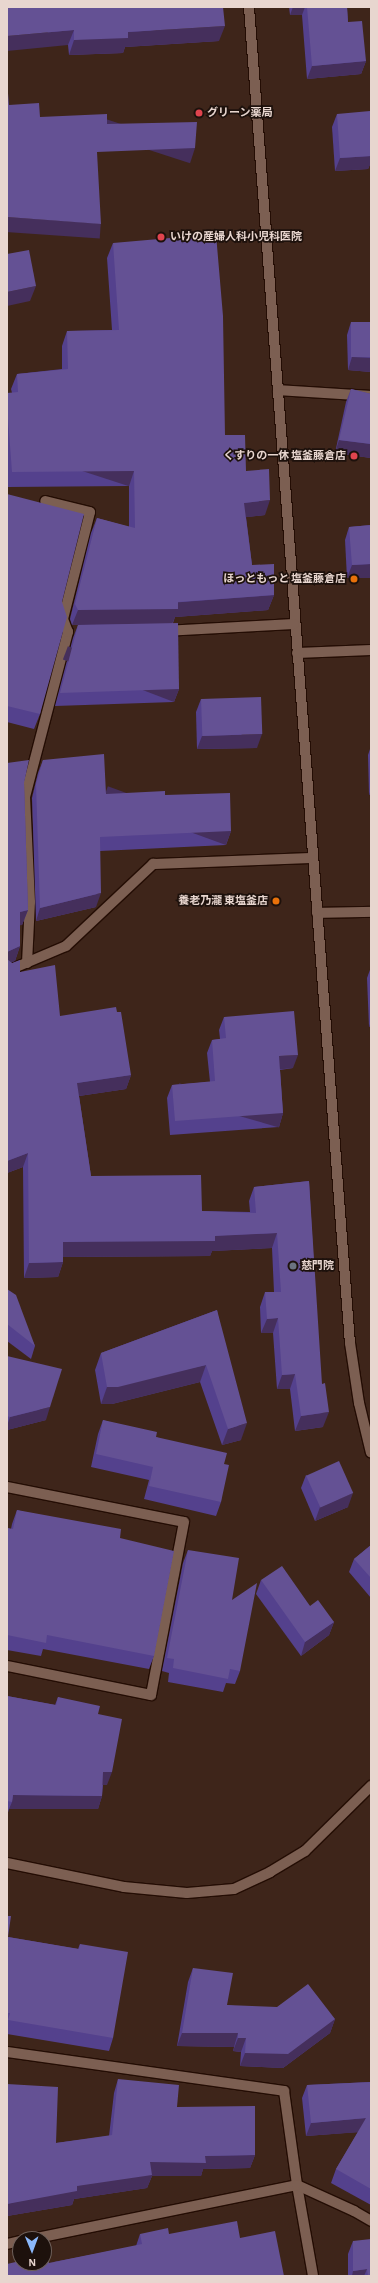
<!DOCTYPE html>
<html>
<head>
<meta charset="utf-8">
<style>
	body { margin:0 }
	#map { position:relative; width:378px; height:2283px; overflow:hidden; background:#3e251a; font-family:"Alegreya Sans","Noto Sans JP",sans-serif }
	div>[style] { position:absolute }
	.roads { filter:drop-shadow(1px 0 #240d04) drop-shadow(-1px 0 #240d04) drop-shadow(0 1px #240d04) drop-shadow(0 -1px #240d04) }
	.minor>* { height:10px; margin:-5px; padding:0 5px; transform-origin:5px; border-radius:5px; background:#7c5f52 }
	.wall>* { inset:0; background:#54418d }
	.shaded-wall>* { inset:0; background:#452f5c; transform-origin:0 0 }
	.building>* { inset:0; background:#645194; transform-origin:0 0 }
	.dots>* { width:11px; height:11px; translate:-50% -50%; box-sizing:border-box; border:2px solid #1d110c; border-radius:50% }
	span { translate:-50% -50%; white-space:nowrap; text-align:center; line-height:1.15; -webkit-text-stroke:3.5px #1d110c; paint-order:stroke }
	.poi-label { font-size:11px; color:#e8d6cf; font-weight:700 }
	.left { translate:0 -50%; text-align:left }
	.right { translate:-100% -50%; text-align:right }
	.frame { position:absolute; inset:0; border:8px solid #e8d6cf; pointer-events:none }
	.north { position:absolute; left:12px; top:2231px; width:40px; height:40px; box-sizing:border-box; background:#1d110c; border:1px solid #6e605a; border-radius:50%; rotate:179deg; font-size:11px; font-weight:700; line-height:16px; text-align:center; color:#e8d6cf }
	.north::after { content:''; display:block; margin:auto; width:14px; height:18px; background:#8bb9fc; clip-path:polygon(50% 0,100% 100%,50% 72%,0 100%) }
</style>
</head>
<body>
<div id="map">
	<div class="roads">
		<div class="minor">
			<i style="left:249px;top:7px;width:1340px;rotate:85.68deg"></i>
			<i style="left:350px;top:1343px;width:61px;rotate:81.5deg"></i>
			<i style="left:359px;top:1403px;width:51px;rotate:76.5deg"></i>
			<i style="left:278px;top:390px;width:93px;rotate:3.7deg"></i>
			<i style="left:164px;top:631px;width:130px;rotate:-3.1deg"></i>
			<i style="left:297px;top:653px;width:74px;rotate:-2.3deg"></i>
			<i style="left:317px;top:913px;width:54px;rotate:-1.1deg"></i>
			<i style="left:27px;top:963px;width:61px;rotate:-87.2deg"></i>
			<i style="left:30px;top:902px;width:105px;rotate:-92.7deg"></i>
			<i style="left:25px;top:797px;width:171px;rotate:-75.4deg"></i>
			<i style="left:68px;top:632px;width:14px;rotate:-111deg"></i>
			<i style="left:63px;top:619px;width:110px;rotate:-75.8deg"></i>
			<i style="left:90px;top:512px;width:46px;rotate:-166.3deg"></i>
			<i style="left:7px;top:971px;width:64px;rotate:-23deg"></i>
			<i style="left:66px;top:946px;width:120px;rotate:-43.3deg"></i>
			<i style="left:153px;top:864px;width:159px;rotate:-2.2deg"></i>
			<i style="left:7px;top:1487px;width:180px;rotate:11.2deg"></i>
			<i style="left:184px;top:1522px;width:176px;rotate:100.8deg"></i>
			<i style="left:151px;top:1695px;width:147px;rotate:-168.6deg"></i>
			<i style="left:7px;top:1863px;width:119px;rotate:11.6deg"></i>
			<i style="left:124px;top:1887px;width:63px;rotate:5.4deg"></i>
			<i style="left:187px;top:1893px;width:47px;rotate:-4.9deg"></i>
			<i style="left:234px;top:1889px;width:40px;rotate:-25deg"></i>
			<i style="left:270px;top:1872px;width:41px;rotate:-31deg"></i>
			<i style="left:305px;top:1851px;width:93px;rotate:-44.6deg"></i>
			<i style="left:7px;top:2052px;width:280px;rotate:8deg"></i>
			<i style="left:284px;top:2091px;width:95px;rotate:82.1deg"></i>
			<i style="left:297px;top:2185px;width:92px;rotate:80deg"></i>
			<i style="left:32px;top:2239px;width:270px;rotate:-11.5deg"></i>
			<i style="left:297px;top:2185px;width:63px;rotate:24.5deg"></i>
			<i style="left:354px;top:2211px;width:20px;rotate:30deg"></i>
			<i style="left:7px;top:2244px;width:13px;rotate:-13deg"></i>
		</div>
	</div>
	<div class="wall">
		<i style="clip-path:polygon(7px 7px,219px 41px,125px 47px,123px 53px,69px 55px,68px 45px)"></i>
		<i style="clip-path:polygon(289px 7px,347px 7px,348px 22px,366px 61px,361px 74px,307px 79px,302px 15px,290px 15px)"></i>
		<i style="clip-path:polygon(337px 114px,371px 127px,371px 162px,368px 169px,335px 171px,332px 127px)"></i>
		<i style="clip-path:polygon(113px 243px,246px 471px,265px 515px,246px 517px,252px 565px,274px 595px,268px 610px,175px 617px,173px 623px,179px 689px,174px 702px,55px 706px,73px 638px,78px 625px,72px 625px,70px 619px,91px 533px,97px 518px,129px 527px,129px 486px,7px 487px,7px 393px,12px 393px,11px 389px,17px 374px,62px 369px,62px 346px,67px 331px,112px 330px,107px 258px)"></i>
		<i style="clip-path:polygon(351px 322px,371px 322px,371px 372px,348px 370px,347px 335px)"></i>
		<i style="clip-path:polygon(351px 389px,371px 394px,371px 458px,335px 453px,346px 402px)"></i>
		<i style="clip-path:polygon(7px 494px,62px 602px,40px 714px,34px 729px,7px 722px)"></i>
		<i style="clip-path:polygon(371px 525px,371px 578px,347px 578px,345px 540px,349px 527px)"></i>
		<i style="clip-path:polygon(201px 699px,257px 748px,197px 749px,196px 712px)"></i>
		<i style="clip-path:polygon(371px 746px,371px 795px,369px 795px,368px 755px)"></i>
		<i style="clip-path:polygon(43px 760px,106px 794px,165px 795px,231px 831px,226px 845px,100px 851px,96px 907px,36px 921px,32px 798px,38px 773px)"></i>
		<i style="clip-path:polygon(7px 763px,24px 783px,28px 910px,22px 925px,20px 925px,20px 946px,15px 961px,11px 962px,60px 1016px,131px 1075px,126px 1089px,79px 1096px,91px 1176px,202px 1211px,250px 1212px,249px 1201px,254px 1187px,309px 1181px,323px 1427px,295px 1431px,290px 1389px,277px 1389px,273px 1333px,261px 1333px,260px 1307px,265px 1292px,274px 1292px,272px 1248px,212px 1251px,210px 1256px,63px 1257px,63px 1262px,58px 1277px,24px 1278px,23px 1167px,7px 1173px)"></i>
		<i style="clip-path:polygon(371px 843px,371px 906px,370px 847px)"></i>
		<i style="clip-path:polygon(371px 967px,371px 1026px,369px 1027px,367px 978px)"></i>
		<i style="clip-path:polygon(224px 1017px,293px 1068px,280px 1070px,283px 1113px,279px 1127px,170px 1135px,167px 1098px,172px 1085px,210px 1082px,207px 1053px,212px 1040px,220px 1039px,219px 1030px)"></i>
		<i style="clip-path:polygon(7px 1289px,35px 1346px,31px 1359px,7px 1341px)"></i>
		<i style="clip-path:polygon(217px 1310px,241px 1440px,222px 1445px,200px 1382px,112px 1404px,101px 1404px,95px 1370px,101px 1353px)"></i>
		<i style="clip-path:polygon(7px 1356px,46px 1420px,7px 1430px)"></i>
		<i style="clip-path:polygon(103px 1420px,156px 1437px,224px 1464px,221px 1502px,216px 1516px,144px 1499px,149px 1480px,91px 1467px,98px 1434px)"></i>
		<i style="clip-path:polygon(306px 1475px,348px 1507px,315px 1521px,301px 1488px)"></i>
		<i style="clip-path:polygon(17px 1510px,120px 1538px,154px 1656px,149px 1669px,43px 1649px,41px 1656px,7px 1650px,7px 1528px,11px 1529px,12px 1524px)"></i>
		<i style="clip-path:polygon(371px 1545px,371px 1598px,349px 1572px,354px 1559px)"></i>
		<i style="clip-path:polygon(188px 1550px,232px 1600px,240px 1671px,235px 1684px,226px 1683px,223px 1692px,168px 1682px,169px 1673px,162px 1671px,183px 1563px)"></i>
		<i style="clip-path:polygon(261px 1580px,310px 1606px,334px 1622px,329px 1635px,301px 1656px,256px 1594px)"></i>
		<i style="clip-path:polygon(7px 1696px,55px 1705px,58px 1697px,98px 1714px,107px 1785px,103px 1785px,102px 1796px,98px 1809px,9px 1809px,7px 1816px)"></i>
		<i style="clip-path:polygon(7px 1916px,8px 1937px,78px 1949px,80px 1944px,113px 2038px,109px 2051px,7px 2034px)"></i>
		<i style="clip-path:polygon(193px 1968px,227px 2005px,335px 2019px,330px 2033px,283px 2068px,240px 2066px,241px 2052px,233px 2051px,234px 2047px,177px 2046px,188px 1982px)"></i>
		<i style="clip-path:polygon(118px 2079px,177px 2107px,255px 2155px,250px 2168px,203px 2169px,201px 2176px,152px 2176px,147px 2188px,74px 2199px,72px 2205px,7px 2216px,7px 2084px,56px 2143px,109px 2136px,114px 2093px)"></i>
		<i style="clip-path:polygon(371px 2082px,371px 2205px,331px 2183px,336px 2169px,358px 2132px,306px 2136px,302px 2098px,307px 2085px)"></i>
		<i style="clip-path:polygon(140px 2234px,169px 2234px,240px 2238px,49px 2263px,136px 2246px)"></i>
		<i style="clip-path:polygon(353px 2241px,371px 2276px,348px 2276px,348px 2254px)"></i>
	</div>
	<div class="shaded-wall">
		<i style="clip-path:polygon(293px 7px,305px 7px,302px 15px,290px 15px)"></i>
		<i style="clip-path:polygon(225px 26px,219px 41px,125px 47px,123px 53px,69px 55px,74px 40px,128px 32px)"></i>
		<i style="clip-path:polygon(74px 30px,68px 45px,7px 51px,7px 36px)"></i>
		<i style="clip-path:polygon(366px 61px,361px 74px,307px 79px,312px 66px)"></i>
		<i style="left:195px;top:148px;width:16px;height:98px;rotate:108deg"></i>
		<i style="clip-path:polygon(371px 156px,371px 162px,368px 169px,335px 171px,340px 158px)"></i>
		<i style="left:7px;top:217px;width:94px;height:15px;rotate:4deg"></i>
		<i style="clip-path:polygon(36px 286px,30px 301px,7px 306px,7px 292px)"></i>
		<i style="clip-path:polygon(352px 357px,371px 358px,371px 372px,348px 370px)"></i>
		<i style="clip-path:polygon(339px 440px,371px 444px,371px 458px,335px 453px)"></i>
		<i style="left:134px;top:471px;width:16px;height:122px;rotate:108deg"></i>
		<i style="clip-path:polygon(270px 500px,265px 515px,239px 518px,244px 503px)"></i>
		<i style="clip-path:polygon(371px 564px,371px 578px,347px 578px,352px 565px)"></i>
		<i style="clip-path:polygon(274px 595px,268px 610px,175px 617px,172px 624px,72px 625px,78px 610px)"></i>
		<i style="left:179px;top:689px;width:14px;height:119px;rotate:111deg"></i>
		<i style="clip-path:polygon(262px 734px,257px 748px,197px 749px,202px 736px)"></i>
		<i style="clip-path:polygon(371px 789px,371px 795px,369px 795px)"></i>
		<i style="left:231px;top:831px;width:15px;height:131px;rotate:110deg"></i>
		<i style="clip-path:polygon(101px 893px,96px 907px,36px 921px,40px 908px)"></i>
		<i style="clip-path:polygon(28px 910px,22px 925px,15px 926px,20px 912px)"></i>
		<i style="clip-path:polygon(20px 946px,15px 961px,7px 964px,7px 952px)"></i>
		<i style="clip-path:polygon(371px 1021px,371px 1026px,369px 1027px)"></i>
		<i style="clip-path:polygon(298px 1055px,293px 1068px,274px 1070px,279px 1056px)"></i>
		<i style="clip-path:polygon(131px 1075px,126px 1089px,72px 1097px,77px 1083px)"></i>
		<i style="left:283px;top:1113px;width:15px;height:108px;rotate:106deg"></i>
		<i style="clip-path:polygon(28px 1153px,23px 1167px,7px 1173px,7px 1161px)"></i>
		<i style="clip-path:polygon(277px 1233px,272px 1248px,212px 1251px,210px 1256px,58px 1257px,63px 1242px)"></i>
		<i style="clip-path:polygon(63px 1262px,58px 1277px,24px 1278px,29px 1263px)"></i>
		<i style="clip-path:polygon(278px 1318px,273px 1333px,261px 1333px,267px 1319px)"></i>
		<i style="clip-path:polygon(206px 1365px,200px 1382px,112px 1404px,101px 1404px,107px 1387px)"></i>
		<i style="clip-path:polygon(295px 1374px,290px 1389px,277px 1389px,282px 1375px)"></i>
		<i style="clip-path:polygon(50px 1407px,46px 1420px,7px 1430px,7px 1426px,10px 1417px)"></i>
		<i style="clip-path:polygon(329px 1412px,323px 1427px,295px 1431px,301px 1416px)"></i>
		<i style="clip-path:polygon(247px 1423px,241px 1440px,222px 1445px,228px 1429px)"></i>
		<i style="clip-path:polygon(353px 1493px,348px 1507px,315px 1521px,320px 1507px)"></i>
		<i style="clip-path:polygon(334px 1622px,329px 1635px,301px 1656px,305px 1642px)"></i>
		<i style="clip-path:polygon(103px 1772px,112px 1772px,107px 1785px,98px 1785px)"></i>
		<i style="clip-path:polygon(13px 1795px,102px 1796px,98px 1809px,9px 1809px,12px 1802px)"></i>
		<i style="clip-path:polygon(335px 2019px,330px 2033px,283px 2068px,240px 2066px,245px 2053px)"></i>
		<i style="clip-path:polygon(182px 2033px,238px 2033px,234px 2047px,177px 2046px)"></i>
		<i style="clip-path:polygon(238px 2038px,246px 2038px,241px 2052px,233px 2051px)"></i>
		<i style="clip-path:polygon(366px 2118px,361px 2132px,306px 2136px,311px 2123px)"></i>
		<i style="clip-path:polygon(255px 2155px,250px 2168px,203px 2169px,201px 2176px,152px 2176px,147px 2188px,74px 2199px,72px 2205px,7px 2216px,7px 2204px,77px 2186px,150px 2162px,205px 2156px)"></i>
		<i style="clip-path:polygon(367px 2269px,364px 2276px,352px 2276px,353px 2271px)"></i>
	</div>
	<div class="building">
		<i style="clip-path:polygon(7px 7px,223px 7px,225px 26px,128px 32px,128px 38px,74px 40px,74px 30px,7px 36px)"></i>
		<i style="clip-path:polygon(307px 7px,347px 7px,348px 22px,362px 21px,366px 61px,312px 66px)"></i>
		<i style="clip-path:polygon(7px 81px,9px 105px,39px 103px,40px 117px,107px 114px,107px 124px,197px 122px,195px 148px,97px 152px,101px 224px,7px 217px)"></i>
		<i style="clip-path:polygon(370px 111px,371px 127px,371px 156px,340px 158px,337px 114px)"></i>
		<i style="clip-path:polygon(216px 234px,223px 316px,225px 435px,245px 435px,246px 471px,269px 469px,270px 500px,244px 503px,252px 565px,274px 564px,274px 595px,178px 602px,178px 609px,78px 610px,75px 604px,97px 518px,135px 528px,134px 471px,12px 472px,8px 419px,7px 419px,7px 393px,18px 392px,17px 374px,68px 369px,67px 331px,119px 330px,113px 243px)"></i>
		<i style="clip-path:polygon(29px 250px,36px 286px,7px 292px,7px 254px)"></i>
		<i style="left:351px;top:322px;width:20px;height:35px"></i>
		<i style="clip-path:polygon(351px 389px,371px 394px,371px 444px,339px 440px)"></i>
		<i style="clip-path:polygon(7px 494px,84px 514px,62px 602px,67px 617px,40px 714px,7px 706px)"></i>
		<i style="clip-path:polygon(371px 525px,371px 564px,352px 565px,349px 527px)"></i>
		<i style="clip-path:polygon(178px 623px,179px 689px,60px 693px,78px 625px)"></i>
		<i style="left:261px;top:697px;width:37px;height:60px;rotate:88deg"></i>
		<i style="clip-path:polygon(104px 754px,106px 794px,165px 791px,165px 795px,230px 793px,231px 831px,100px 837px,101px 893px,40px 908px,36px 784px,43px 760px)"></i>
		<i style="clip-path:polygon(29px 760px,24px 783px,28px 910px,20px 912px,20px 946px,7px 952px,7px 954px,7px 763px)"></i>
		<i style="clip-path:polygon(7px 959px,12px 963px,20px 960px,20px 972px,55px 965px,60px 1016px,116px 1007px,117px 1012px,121px 1012px,131px 1075px,77px 1083px,91px 1176px,201px 1175px,202px 1211px,256px 1213px,254px 1187px,309px 1181px,322px 1384px,325px 1383px,329px 1412px,301px 1416px,295px 1374px,282px 1375px,278px 1318px,267px 1319px,265px 1292px,281px 1292px,277px 1233px,215px 1236px,215px 1241px,63px 1242px,63px 1262px,29px 1263px,28px 1153px,7px 1161px)"></i>
		<i style="clip-path:polygon(294px 1011px,298px 1055px,279px 1056px,283px 1113px,175px 1121px,172px 1085px,215px 1081px,212px 1040px,226px 1038px,224px 1017px)"></i>
		<i style="clip-path:polygon(7px 1289px,16px 1295px,35px 1346px,7px 1324px)"></i>
		<i style="clip-path:polygon(217px 1310px,247px 1423px,228px 1429px,206px 1365px,118px 1387px,107px 1387px,101px 1353px)"></i>
		<i style="clip-path:polygon(7px 1356px,62px 1369px,50px 1407px,10px 1417px,7px 1416px)"></i>
		<i style="clip-path:polygon(103px 1420px,157px 1432px,156px 1437px,227px 1453px,224px 1464px,229px 1465px,221px 1502px,149px 1486px,153px 1467px,96px 1454px)"></i>
		<i style="left:339px;top:1461px;width:35px;height:36px;rotate:66deg"></i>
		<i style="clip-path:polygon(17px 1510px,121px 1529px,120px 1538px,174px 1551px,154px 1656px,47px 1635px,46px 1643px,7px 1635px,7px 1528px,13px 1529px)"></i>
		<i style="clip-path:polygon(371px 1545px,371px 1578px,354px 1559px)"></i>
		<i style="clip-path:polygon(188px 1550px,239px 1558px,232px 1600px,257px 1583px,240px 1671px,230px 1669px,228px 1679px,173px 1668px,174px 1659px,167px 1658px)"></i>
		<i style="clip-path:polygon(282px 1566px,310px 1606px,318px 1600px,334px 1622px,305px 1642px,261px 1580px)"></i>
		<i style="clip-path:polygon(7px 1696px,56px 1705px,58px 1697px,100px 1706px,98px 1714px,122px 1719px,112px 1772px,103px 1772px,102px 1796px,13px 1795px,12px 1802px,7px 1801px)"></i>
		<i style="clip-path:polygon(7px 1916px,11px 1916px,8px 1937px,79px 1949px,80px 1944px,128px 1952px,113px 2038px,8px 2020px,10px 2013px,7px 2013px)"></i>
		<i style="clip-path:polygon(193px 1968px,233px 1973px,227px 2005px,277px 2007px,308px 1984px,335px 2019px,288px 2054px,245px 2053px,246px 2038px,238px 2038px,238px 2033px,182px 2033px)"></i>
		<i style="clip-path:polygon(118px 2079px,179px 2085px,177px 2107px,255px 2106px,255px 2155px,205px 2156px,206px 2163px,150px 2162px,152px 2175px,77px 2186px,77px 2191px,7px 2204px,7px 2084px,58px 2087px,56px 2143px,112px 2135px)"></i>
		<i style="clip-path:polygon(371px 2082px,371px 2189px,336px 2169px,366px 2118px,311px 2123px,307px 2085px)"></i>
		<i style="clip-path:polygon(237px 2221px,240px 2238px,275px 2231px,284px 2276px,7px 2276px,7px 2264px,20px 2261px,20px 2263px,44px 2263px,44px 2256px,47px 2256px,49px 2263px,142px 2244px,140px 2234px,168px 2228px,169px 2234px)"></i>
		<i style="clip-path:polygon(371px 2239px,371px 2276px,368px 2276px,367px 2269px,353px 2271px,353px 2241px)"></i>
	</div>
	<div class="dots">
		<i style="left:199px;top:113px;background:#e0444e"></i>
		<i style="left:161px;top:237px;background:#e0444e"></i>
		<i style="left:354px;top:456px;background:#e0444e"></i>
		<i style="left:354px;top:579px;background:#e8710a"></i>
		<i style="left:276px;top:901px;background:#e8710a"></i>
		<i style="left:293px;top:1266px;background:#6b7280"></i>
	</div>
	<div class="poi-label">
		<span class="left" style="left:207px;top:113px">グリーン薬局</span>
		<span class="left" style="left:170px;top:237px">いけの産婦人科小児科医院</span>
		<span class="right" style="left:346px;top:456px">くすりの一休 塩釜藤倉店</span>
		<span class="right" style="left:346px;top:579px">ほっともっと 塩釜藤倉店</span>
		<span class="right" style="left:268px;top:901px">養老乃瀧 東塩釜店</span>
		<span class="left" style="left:301px;top:1266px">慈門院</span>
	</div>
	<div class="frame"></div>
	<div class="north">N</div>
</div>
</body>
</html>
